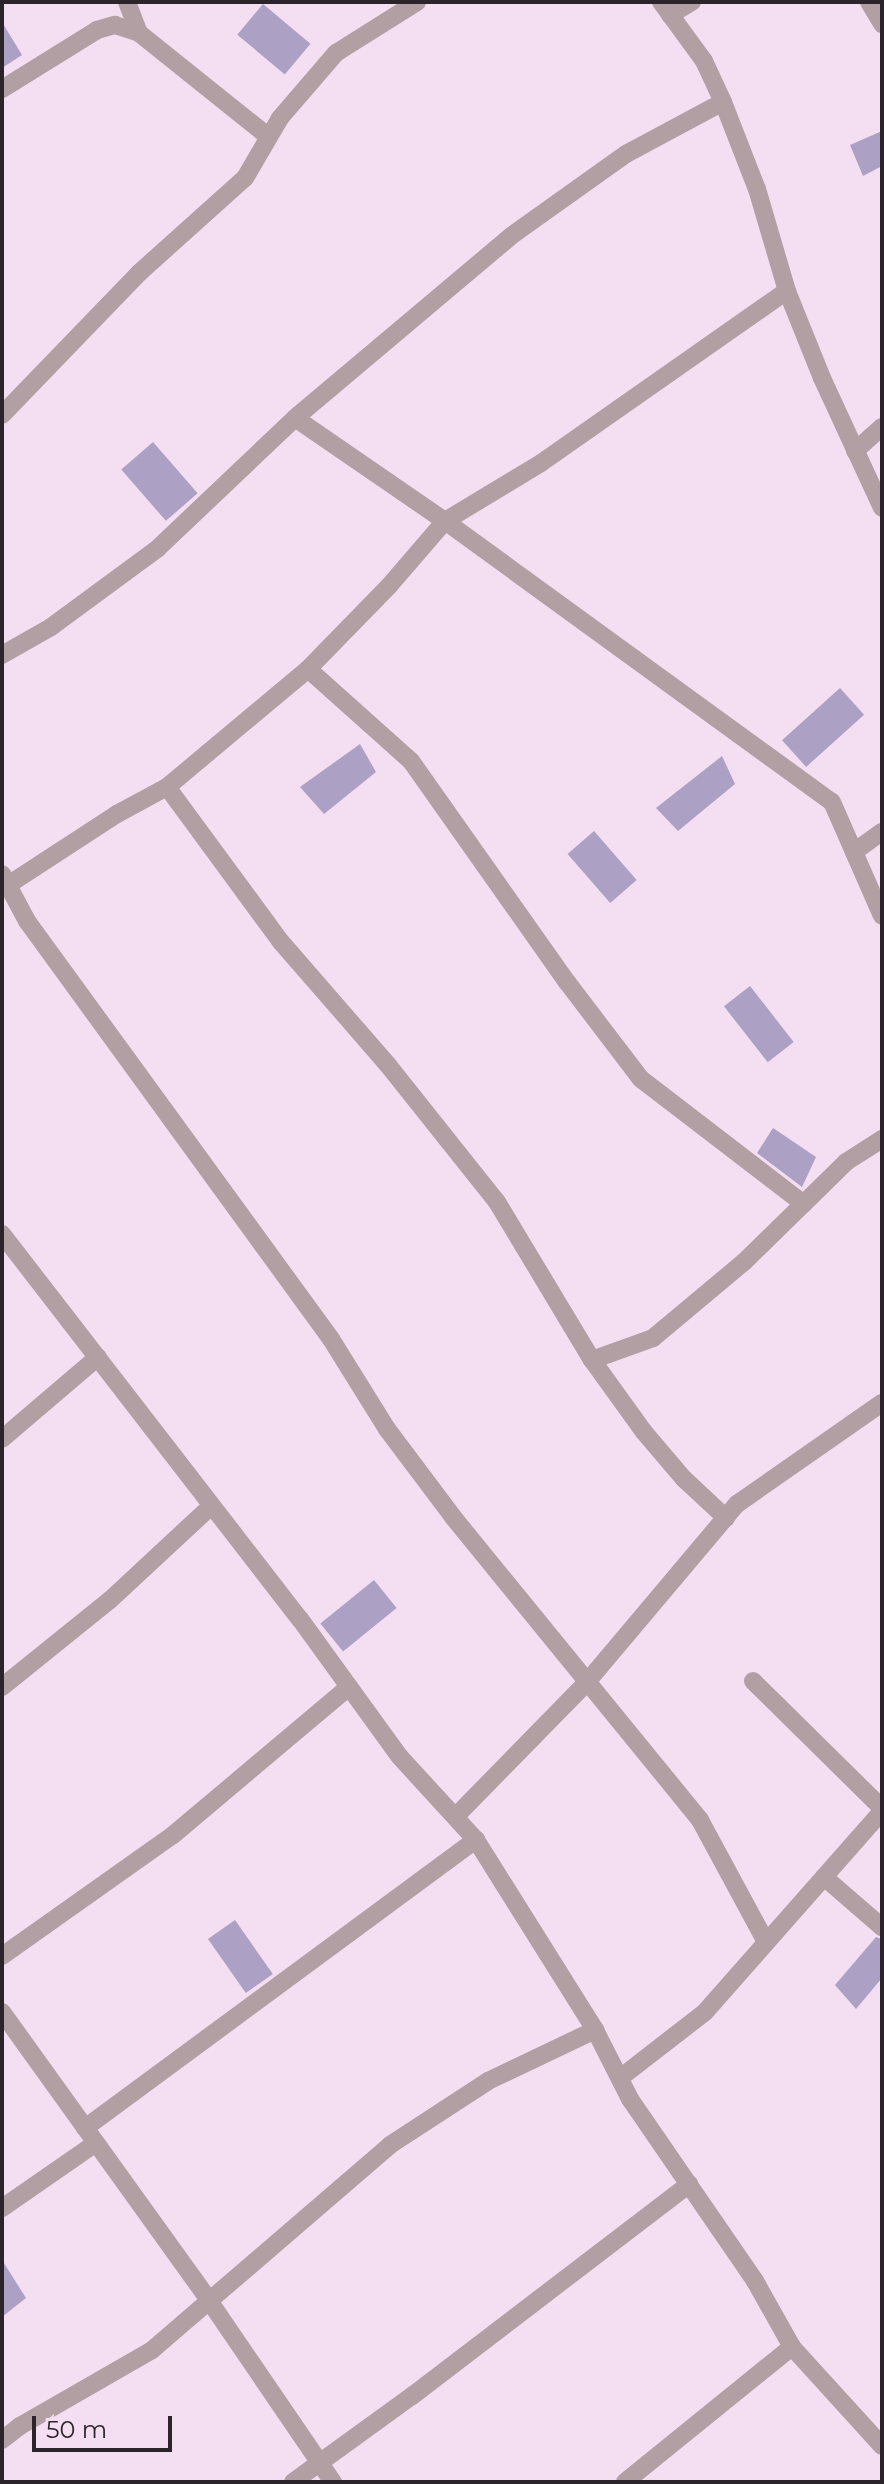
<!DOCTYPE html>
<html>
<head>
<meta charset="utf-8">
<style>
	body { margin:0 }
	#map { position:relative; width:884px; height:2484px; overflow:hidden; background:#f4def1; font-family:Montserrat,sans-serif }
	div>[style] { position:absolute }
	.building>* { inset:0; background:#aca1c4; transform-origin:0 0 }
	.street>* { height:18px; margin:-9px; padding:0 9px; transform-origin:9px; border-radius:9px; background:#b29fa4 }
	span { translate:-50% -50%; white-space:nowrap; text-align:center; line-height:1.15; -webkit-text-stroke:7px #f4def1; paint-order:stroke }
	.frame { position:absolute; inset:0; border:4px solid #2c242b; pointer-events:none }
	.scale { position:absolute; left:32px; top:2416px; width:140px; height:36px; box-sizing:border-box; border:4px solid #2c242b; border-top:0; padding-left:10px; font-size:24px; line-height:28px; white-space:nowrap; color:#2c242b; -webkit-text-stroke:6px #f4def1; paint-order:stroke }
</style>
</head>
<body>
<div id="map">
	<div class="building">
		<i style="left:263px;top:4px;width:62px;height:40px;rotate:40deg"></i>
		<i style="clip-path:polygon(2px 22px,22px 55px,2px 68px)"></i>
		<i style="clip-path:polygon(882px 131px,882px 166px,863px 176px,850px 145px)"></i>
		<i style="left:153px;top:442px;width:68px;height:42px;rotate:49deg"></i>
		<i style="left:840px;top:688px;width:36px;height:78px;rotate:48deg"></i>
		<i style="clip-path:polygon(360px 744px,376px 772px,324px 814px,300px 787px)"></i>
		<i style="clip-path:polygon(722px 756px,735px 784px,678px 831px,656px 808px)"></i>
		<i style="left:594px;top:831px;width:65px;height:35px;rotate:49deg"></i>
		<i style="left:750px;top:986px;width:71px;height:33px;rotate:52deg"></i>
		<i style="clip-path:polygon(773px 1128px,816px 1157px,802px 1187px,757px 1153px)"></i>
		<i style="left:374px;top:1580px;width:36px;height:69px;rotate:51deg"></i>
		<i style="left:235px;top:1920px;width:66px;height:33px;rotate:55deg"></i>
		<i style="clip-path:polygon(876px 1937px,882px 1939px,882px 1978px,856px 2009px,835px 1985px)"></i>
		<i style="clip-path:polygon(2px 2260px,26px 2298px,2px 2317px)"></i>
	</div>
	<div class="street">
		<i style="left:127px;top:2px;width:33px;rotate:69deg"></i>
		<i style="left:661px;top:2px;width:73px;rotate:53.9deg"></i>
		<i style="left:704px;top:61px;width:45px;rotate:65.1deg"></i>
		<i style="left:723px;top:102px;width:93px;rotate:68.7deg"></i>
		<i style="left:757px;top:189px;width:106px;rotate:73.6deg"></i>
		<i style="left:787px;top:291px;width:94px;rotate:68.1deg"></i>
		<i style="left:822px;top:378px;width:143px;rotate:65.2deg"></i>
		<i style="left:869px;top:2px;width:26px;rotate:59deg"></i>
		<i style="left:670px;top:15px;width:26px;rotate:-31deg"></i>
		<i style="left:2px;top:89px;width:112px;rotate:-31.8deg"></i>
		<i style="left:97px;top:30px;width:19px;rotate:-16deg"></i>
		<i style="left:115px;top:25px;width:25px;rotate:18deg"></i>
		<i style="left:139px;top:33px;width:166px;rotate:38.7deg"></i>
		<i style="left:2px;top:415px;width:197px;rotate:-46deg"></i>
		<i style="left:139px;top:273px;width:142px;rotate:-41.9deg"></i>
		<i style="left:245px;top:178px;width:69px;rotate:-59.7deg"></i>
		<i style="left:280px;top:118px;width:86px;rotate:-49.3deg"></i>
		<i style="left:336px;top:53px;width:96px;rotate:-32.2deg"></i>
		<i style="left:295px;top:418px;width:182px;rotate:34.5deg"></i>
		<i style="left:445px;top:521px;width:478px;rotate:36deg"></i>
		<i style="left:832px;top:802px;width:124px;rotate:66.3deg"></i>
		<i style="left:855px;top:451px;width:36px;rotate:-42deg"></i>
		<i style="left:2px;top:655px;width:56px;rotate:-29.7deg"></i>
		<i style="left:51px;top:627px;width:132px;rotate:-36.3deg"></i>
		<i style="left:157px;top:549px;width:190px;rotate:-43.5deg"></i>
		<i style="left:295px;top:418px;width:282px;rotate:-40.1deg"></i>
		<i style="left:511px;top:236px;width:141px;rotate:-35.5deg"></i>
		<i style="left:626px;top:154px;width:110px;rotate:-28.2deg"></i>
		<i style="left:308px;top:669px;width:138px;rotate:41.8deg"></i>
		<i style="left:411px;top:761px;width:271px;rotate:54.8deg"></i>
		<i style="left:567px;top:982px;width:122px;rotate:52.7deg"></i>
		<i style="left:641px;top:1079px;width:205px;rotate:37.5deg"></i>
		<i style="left:854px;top:852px;width:34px;rotate:-36deg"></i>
		<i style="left:2px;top:874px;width:53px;rotate:62deg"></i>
		<i style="left:27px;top:921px;width:517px;rotate:53.97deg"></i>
		<i style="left:331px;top:1339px;width:106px;rotate:58.1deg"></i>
		<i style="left:387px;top:1429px;width:110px;rotate:53.1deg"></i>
		<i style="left:453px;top:1517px;width:391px;rotate:50.8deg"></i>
		<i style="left:700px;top:1820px;width:139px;rotate:61.6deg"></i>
		<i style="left:8px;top:885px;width:130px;rotate:-33.1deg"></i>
		<i style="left:117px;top:814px;width:57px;rotate:-28.4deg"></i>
		<i style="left:2px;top:1234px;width:487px;rotate:52.3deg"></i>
		<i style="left:300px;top:1619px;width:170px;rotate:54.1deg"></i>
		<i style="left:400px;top:1757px;width:113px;rotate:47.5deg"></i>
		<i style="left:476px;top:1840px;width:224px;rotate:57.9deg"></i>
		<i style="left:595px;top:2030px;width:77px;rotate:63.1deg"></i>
		<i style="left:630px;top:2099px;width:221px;rotate:55.5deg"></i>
		<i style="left:755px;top:2281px;width:76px;rotate:60.7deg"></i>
		<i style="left:792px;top:2347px;width:134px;rotate:47.7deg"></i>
		<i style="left:592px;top:1360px;width:65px;rotate:-19.8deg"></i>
		<i style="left:653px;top:1338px;width:119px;rotate:-39.9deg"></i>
		<i style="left:744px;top:1262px;width:143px;rotate:-44.4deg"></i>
		<i style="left:846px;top:1162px;width:43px;rotate:-32.6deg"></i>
		<i style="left:2px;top:1439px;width:126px;rotate:-40.5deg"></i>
		<i style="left:726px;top:1518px;width:57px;rotate:-137.1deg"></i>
		<i style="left:684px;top:1479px;width:62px;rotate:-130.4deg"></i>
		<i style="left:644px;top:1432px;width:89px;rotate:-125.8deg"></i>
		<i style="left:592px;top:1360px;width:184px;rotate:-121deg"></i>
		<i style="left:497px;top:1202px;width:175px;rotate:-128.5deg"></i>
		<i style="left:388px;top:1065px;width:163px;rotate:-131deg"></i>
		<i style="left:281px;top:942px;width:192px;rotate:-126.3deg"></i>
		<i style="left:167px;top:787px;width:184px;rotate:-39.9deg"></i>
		<i style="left:308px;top:669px;width:116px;rotate:-45.7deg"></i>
		<i style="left:389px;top:586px;width:86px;rotate:-49.3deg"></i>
		<i style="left:445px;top:521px;width:112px;rotate:-31.1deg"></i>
		<i style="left:541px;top:463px;width:300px;rotate:-35deg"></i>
		<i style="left:753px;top:1681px;width:181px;rotate:44.6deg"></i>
		<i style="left:2px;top:1687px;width:139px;rotate:-38.9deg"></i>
		<i style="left:110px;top:1600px;width:137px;rotate:-42.9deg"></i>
		<i style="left:456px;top:1816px;width:187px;rotate:-45.6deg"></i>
		<i style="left:587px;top:1682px;width:233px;rotate:-49.9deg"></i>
		<i style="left:737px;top:1504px;width:177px;rotate:-34.9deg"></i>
		<i style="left:824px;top:1877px;width:77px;rotate:40.8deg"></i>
		<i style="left:2px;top:1956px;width:209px;rotate:-35.3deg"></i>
		<i style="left:173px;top:1835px;width:230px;rotate:-40.1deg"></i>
		<i style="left:2px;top:2012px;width:353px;rotate:54.3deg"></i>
		<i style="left:208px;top:2299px;width:222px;rotate:55.7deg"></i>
		<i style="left:620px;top:2078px;width:108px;rotate:-37.8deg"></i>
		<i style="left:705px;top:2012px;width:268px;rotate:-48.6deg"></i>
		<i style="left:85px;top:2128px;width:486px;rotate:-36.4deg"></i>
		<i style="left:2px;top:2208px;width:114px;rotate:-34.7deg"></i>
		<i style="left:2px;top:2440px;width:23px;rotate:-38deg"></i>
		<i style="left:20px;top:2426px;width:152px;rotate:-29.9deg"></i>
		<i style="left:152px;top:2350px;width:314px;rotate:-40.7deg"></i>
		<i style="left:390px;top:2145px;width:117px;rotate:-33.1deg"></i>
		<i style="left:488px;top:2081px;width:119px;rotate:-25.5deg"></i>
		<i style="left:293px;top:2482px;width:147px;rotate:-35.9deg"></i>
		<i style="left:412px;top:2396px;width:349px;rotate:-37.4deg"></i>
		<i style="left:625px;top:2482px;width:215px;rotate:-39deg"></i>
	</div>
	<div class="frame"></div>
	<div class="scale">50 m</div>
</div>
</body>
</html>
